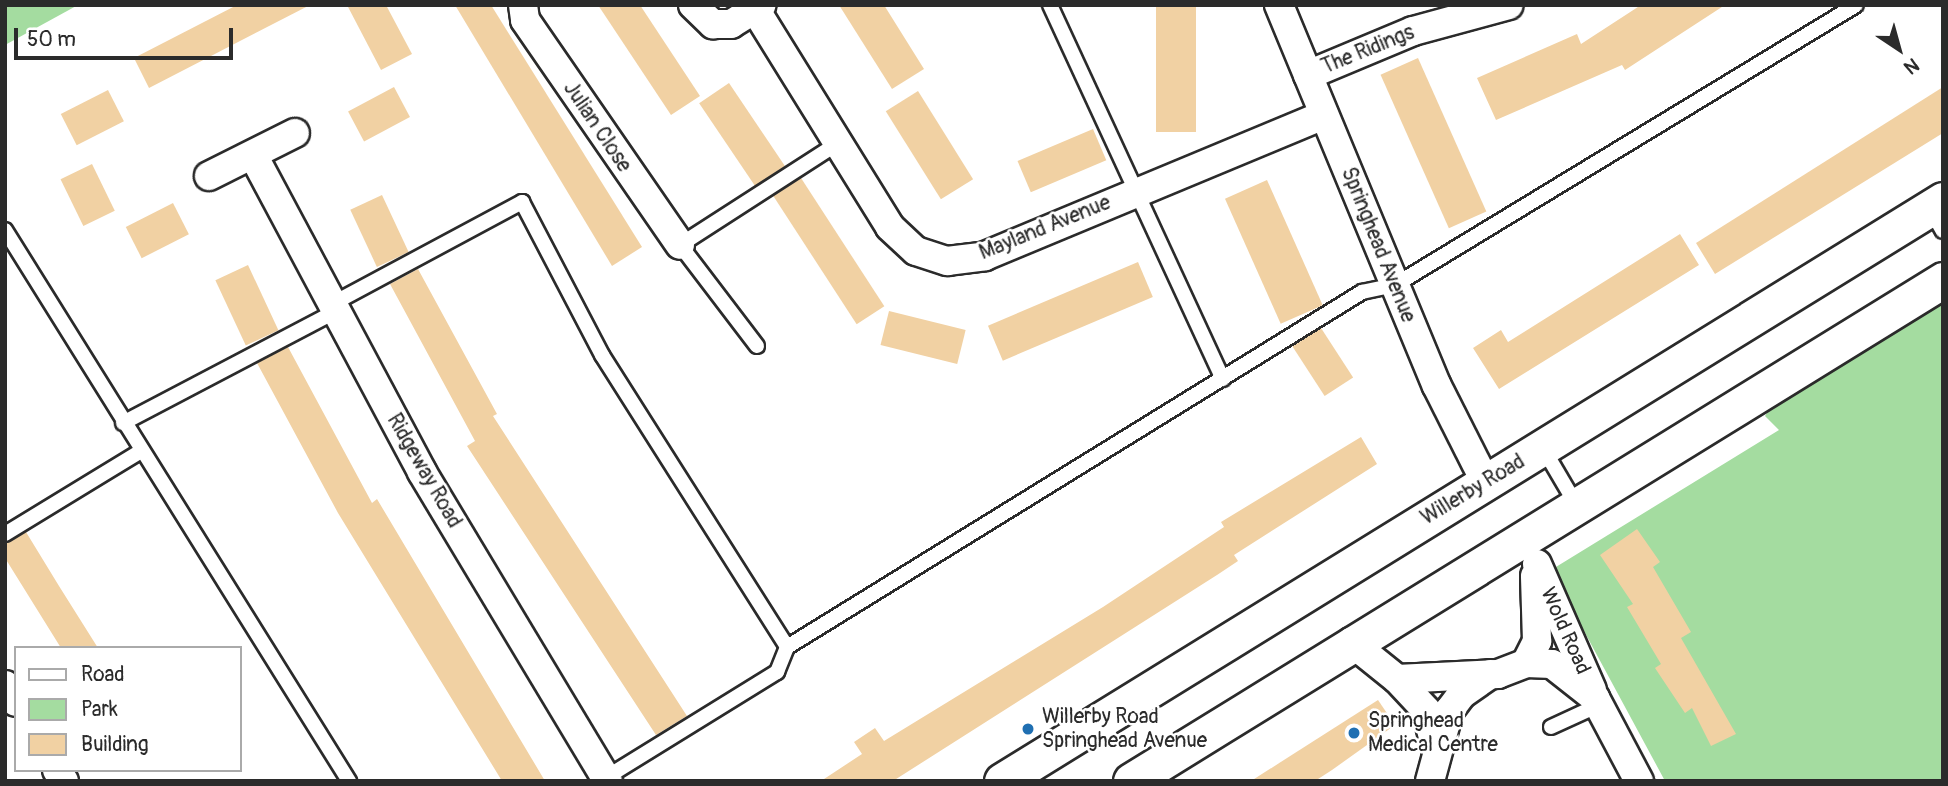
<!DOCTYPE html>
<html>
<head>
<meta charset="utf-8">
<style>
	body { margin:0 }
	#map { position:relative; width:1948px; height:786px; overflow:hidden; background:#fff; font-family:Pangolin,sans-serif }
	div>[style] { position:absolute }
	.green>* { inset:0; background:#a4dca0 }
	.building>* { inset:0; background:#f1d1a3; transform-origin:0 0 }
	.roads { filter:drop-shadow(2px 0 #2b2b2b) drop-shadow(-2px 0 #2b2b2b) drop-shadow(0 2px #2b2b2b) drop-shadow(0 -2px #2b2b2b) }
	.service>* { height:14px; margin:-7px; padding:0 7px; transform-origin:7px; border-radius:7px; background:#fff }
	.minor>* { height:28px; margin:-14px; padding:0 14px; transform-origin:14px; border-radius:14px; background:#fff }
	.tertiary>* { height:35px; margin:-17.5px; padding:0 17.5px; transform-origin:17.5px; border-radius:17.5px; background:#fff }
	.dots>* { width:19px; height:19px; translate:-50% -50%; box-sizing:border-box; border:4px solid #fff; border-radius:50% }
	span { translate:-50% -50%; white-space:nowrap; text-align:center; line-height:1.15; -webkit-text-stroke:5px #fff; paint-order:stroke }
	.street-label { font-size:21px; color:#2b2b2b }
	.poi-label { font-size:21px; color:#2b2b2b }
	.left { translate:0 -50%; text-align:left }
	.frame { position:absolute; inset:0; border:7px solid #2b2b2b; pointer-events:none }
	.legend { position:absolute; left:14px; top:646px; width:228px; height:126px; box-sizing:border-box; background:#fff; border:2px solid #aaa; margin:0; padding:9px 12px; list-style:none; font-size:21px; color:#2b2b2b }
	.legend li { display:flex; align-items:center; gap:14px; height:35px }
	.legend b { width:35px; border:2px solid #aaa }
	.north { position:absolute; left:1864px; top:14px; width:70px; height:70px; -webkit-text-stroke:5px #fff; paint-order:stroke; rotate:144deg; font-size:19px; font-weight:700; line-height:28px; text-align:center; color:#2b2b2b }
	.north::after { content:''; display:block; margin:auto; width:24px; height:32px; background:#2b2b2b; clip-path:polygon(50% 0,100% 100%,50% 72%,0 100%) }
	.scale { position:absolute; left:14px; top:28px; width:219px; height:32px; box-sizing:border-box; border:4px solid #2b2b2b; border-top:0; padding-left:9px; font-size:21px; line-height:24px; white-space:nowrap; color:#2b2b2b; -webkit-text-stroke:5px #fff; paint-order:stroke }
</style>
</head>
<body>
<div id="map">
	<div class="green">
		<i style="clip-path:polygon(5px 5px,78px 5px,5px 45px)"></i>
		<i style="clip-path:polygon(1943px 291px,1943px 781px,1665px 781px,1551px 570px,1779px 430px,1765px 416px,1786px 383px)"></i>
	</div>
	<div class="building">
		<i style="clip-path:polygon(237px 5px,310px 5px,149px 88px,134px 58px)"></i>
		<i style="clip-path:polygon(347px 5px,386px 5px,412px 54px,381px 70px)"></i>
		<i style="clip-path:polygon(455px 5px,491px 5px,642px 247px,612px 266px)"></i>
		<i style="clip-path:polygon(598px 5px,640px 5px,700px 96px,671px 115px)"></i>
		<i style="clip-path:polygon(839px 5px,884px 5px,924px 69px,892px 89px)"></i>
		<i style="left:1156px;top:5px;width:40px;height:127px"></i>
		<i style="clip-path:polygon(1641px 5px,1725px 5px,1625px 70px,1622px 65px,1496px 120px,1477px 78px,1577px 34px,1581px 44px)"></i>
		<i style="left:1418px;top:58px;width:168px;height:41px;rotate:66deg"></i>
		<i style="left:729px;top:83px;width:100px;height:36px;rotate:56deg"></i>
		<i style="left:394px;top:87px;width:34px;height:52px;rotate:62deg"></i>
		<i style="clip-path:polygon(1943px 87px,1943px 133px,1715px 274px,1696px 243px)"></i>
		<i style="left:108px;top:90px;width:35px;height:53px;rotate:63deg"></i>
		<i style="left:918px;top:91px;width:104px;height:38px;rotate:58deg"></i>
		<i style="left:1093px;top:129px;width:34px;height:82px;rotate:67deg"></i>
		<i style="left:92px;top:164px;width:52px;height:35px;rotate:64deg"></i>
		<i style="left:801px;top:178px;width:153px;height:33px;rotate:57deg"></i>
		<i style="left:1267px;top:180px;width:137px;height:46px;rotate:66deg"></i>
		<i style="left:382px;top:195px;width:63px;height:35px;rotate:65deg"></i>
		<i style="left:173px;top:203px;width:35px;height:53px;rotate:63deg"></i>
		<i style="clip-path:polygon(1680px 234px,1699px 265px,1499px 389px,1473px 348px,1501px 330px,1508px 342px)"></i>
		<i style="left:1138px;top:262px;width:38px;height:163px;rotate:67deg"></i>
		<i style="left:248px;top:265px;width:72px;height:36px;rotate:65deg"></i>
		<i style="clip-path:polygon(418px 269px,497px 414px,493px 416px,687px 716px,656px 735px,467px 446px,475px 441px,390px 284px)"></i>
		<i style="left:889px;top:311px;width:79px;height:35px;rotate:14deg"></i>
		<i style="left:1321px;top:328px;width:59px;height:34px;rotate:57deg"></i>
		<i style="clip-path:polygon(288px 347px,372px 503px,377px 499px,545px 781px,502px 781px,338px 513px,257px 363px)"></i>
		<i style="clip-path:polygon(1361px 437px,1377px 464px,1234px 555px,1238px 561px,1217px 575px,893px 781px,821px 781px,862px 754px,854px 742px,875px 728px,884px 741px,1103px 607px,1224px 527px,1221px 522px)"></i>
		<i style="clip-path:polygon(1637px 529px,1660px 562px,1653px 567px,1691px 632px,1681px 638px,1736px 734px,1711px 746px,1692px 708px,1685px 713px,1655px 668px,1661px 664px,1627px 607px,1633px 604px,1600px 555px)"></i>
		<i style="clip-path:polygon(26px 532px,59px 586px,98px 648px,61px 648px,5px 558px,5px 544px)"></i>
		<i style="clip-path:polygon(1378px 700px,1395px 725px,1332px 770px,1315px 781px,1251px 781px)"></i>
	</div>
	<div class="roads">
		<div class="service">
			<i style="left:1050px;top:5px;width:412px;rotate:65.2deg"></i>
			<i style="left:1930px;top:208px;width:26px;rotate:61deg"></i>
			<i style="left:5px;top:230px;width:650px;rotate:58.02deg"></i>
			<i style="left:332px;top:304px;width:216px;rotate:-28.2deg"></i>
			<i style="left:522px;top:202px;width:173px;rotate:62.4deg"></i>
			<i style="left:602px;top:355px;width:346px;rotate:57.6deg"></i>
			<i style="left:757px;top:346px;width:127px;rotate:-127.3deg"></i>
			<i style="left:680px;top:245px;width:188px;rotate:-32.8deg"></i>
			<i style="left:123px;top:423px;width:241px;rotate:-27.7deg"></i>
			<i style="left:1543px;top:448px;width:67px;rotate:59.6deg"></i>
			<i style="left:5px;top:534px;width:159px;rotate:-31.4deg"></i>
			<i style="left:1551px;top:727px;width:53px;rotate:-24.6deg"></i>
			<i style="left:602px;top:780px;width:206px;rotate:-31.7deg"></i>
			<i style="left:777px;top:672px;width:27px;rotate:-68deg"></i>
			<i style="left:787px;top:647px;width:676px;rotate:-31.69deg"></i>
			<i style="left:1362px;top:292px;width:34px;rotate:-12deg"></i>
			<i style="left:1395px;top:285px;width:539px;rotate:-31.27deg"></i>
		</div>
		<div class="minor">
			<i style="left:523px;top:5px;width:15px;rotate:82deg"></i>
			<i style="left:525px;top:20px;width:273px;rotate:55.4deg"></i>
			<i style="left:693px;top:5px;width:28px;rotate:44deg"></i>
			<i style="left:713px;top:24px;width:18px"></i>
			<i style="left:731px;top:24px;width:36px;rotate:-32deg"></i>
			<i style="left:1279px;top:5px;width:412px;rotate:67.5deg"></i>
			<i style="left:1437px;top:386px;width:106px;rotate:63.2deg"></i>
			<i style="left:755px;top:9px;width:256px;rotate:58.2deg"></i>
			<i style="left:890px;top:227px;width:35px;rotate:43deg"></i>
			<i style="left:916px;top:251px;width:33px;rotate:18deg"></i>
			<i style="left:947px;top:261px;width:38px;rotate:-7deg"></i>
			<i style="left:985px;top:256px;width:367px;rotate:-22.6deg"></i>
			<i style="left:1308px;top:75px;width:114px;rotate:-22.7deg"></i>
			<i style="left:1413px;top:31px;width:99px;rotate:-15.2deg"></i>
			<i style="left:253px;top:155px;width:359px;rotate:61.9deg"></i>
			<i style="left:422px;top:472px;width:361px;rotate:59deg"></i>
			<i style="left:209px;top:176px;width:96px;rotate:-26.6deg"></i>
			<i style="left:1537px;top:564px;width:137px;rotate:66.4deg"></i>
			<i style="left:1351px;top:642px;width:59px;rotate:38.8deg"></i>
			<i style="left:1397px;top:679px;width:101px;rotate:-2.8deg"></i>
			<i style="left:1498px;top:674px;width:30px;rotate:-21deg"></i>
			<i style="left:1526px;top:663px;width:26px;rotate:2deg"></i>
			<i style="left:1552px;top:664px;width:55px;rotate:38.3deg"></i>
			<i style="left:1595px;top:698px;width:94px;rotate:62.1deg"></i>
			<i style="left:1526px;top:663px;width:25px;rotate:-63deg"></i>
			<i style="left:1537px;top:641px;width:65px;rotate:-91.8deg"></i>
			<i style="left:1397px;top:679px;width:42px;rotate:46.9deg"></i>
			<i style="left:1426px;top:710px;width:40px;rotate:75.6deg"></i>
			<i style="left:5px;top:685px;width:20px;rotate:57deg"></i>
			<i style="left:57px;top:770px;width:13px;rotate:58deg"></i>
			<i style="left:1430px;top:781px;width:73px;rotate:-74.8deg"></i>
			<i style="left:1449px;top:711px;width:21px;rotate:-53deg"></i>
			<i style="left:1462px;top:694px;width:35px;rotate:-35deg"></i>
		</div>
		<div class="tertiary">
			<i style="left:1002px;top:781px;width:1106px;rotate:-31.69deg"></i>
			<i style="left:1131px;top:781px;width:954px;rotate:-31.67deg"></i>
		</div>
	</div>
	<div class="dots">
		<i style="left:1028px;top:729px;background:#1f6fb2"></i>
		<i style="left:1354px;top:733px;background:#1f6fb2"></i>
	</div>
	<div class="street-label">
		<span style="left:1368px;top:50px;rotate:-22deg">The Ridings</span>
		<span style="left:597px;top:127px;rotate:56deg">Julian Close</span>
		<span style="left:1045px;top:228px;rotate:-22deg">Mayland Avenue</span>
		<span style="left:1378px;top:245px;rotate:68deg">Springhead Avenue</span>
		<span style="left:424px;top:471px;rotate:60deg">Ridgeway Road</span>
		<span style="left:1473px;top:490px;rotate:-31deg">Willerby Road</span>
		<span style="left:1565px;top:631px;rotate:66deg">Wold Road</span>
	</div>
	<div class="poi-label">
		<span class="left" style="left:1042px;top:729px">Willerby Road<br>Springhead Avenue</span>
		<span class="left" style="left:1368px;top:733px">Springhead<br>Medical Centre</span>
	</div>
	<div class="frame"></div>
	<ul class="legend">
	<li><b style="height:9px;background:#fff"></b>Road</li>
	<li><b style="height:19px;background:#a4dca0"></b>Park</li>
	<li><b style="height:19px;background:#f1d1a3"></b>Building</li>
	</ul>
	<div class="north">N</div>
	<div class="scale">50 m</div>
</div>
</body>
</html>
